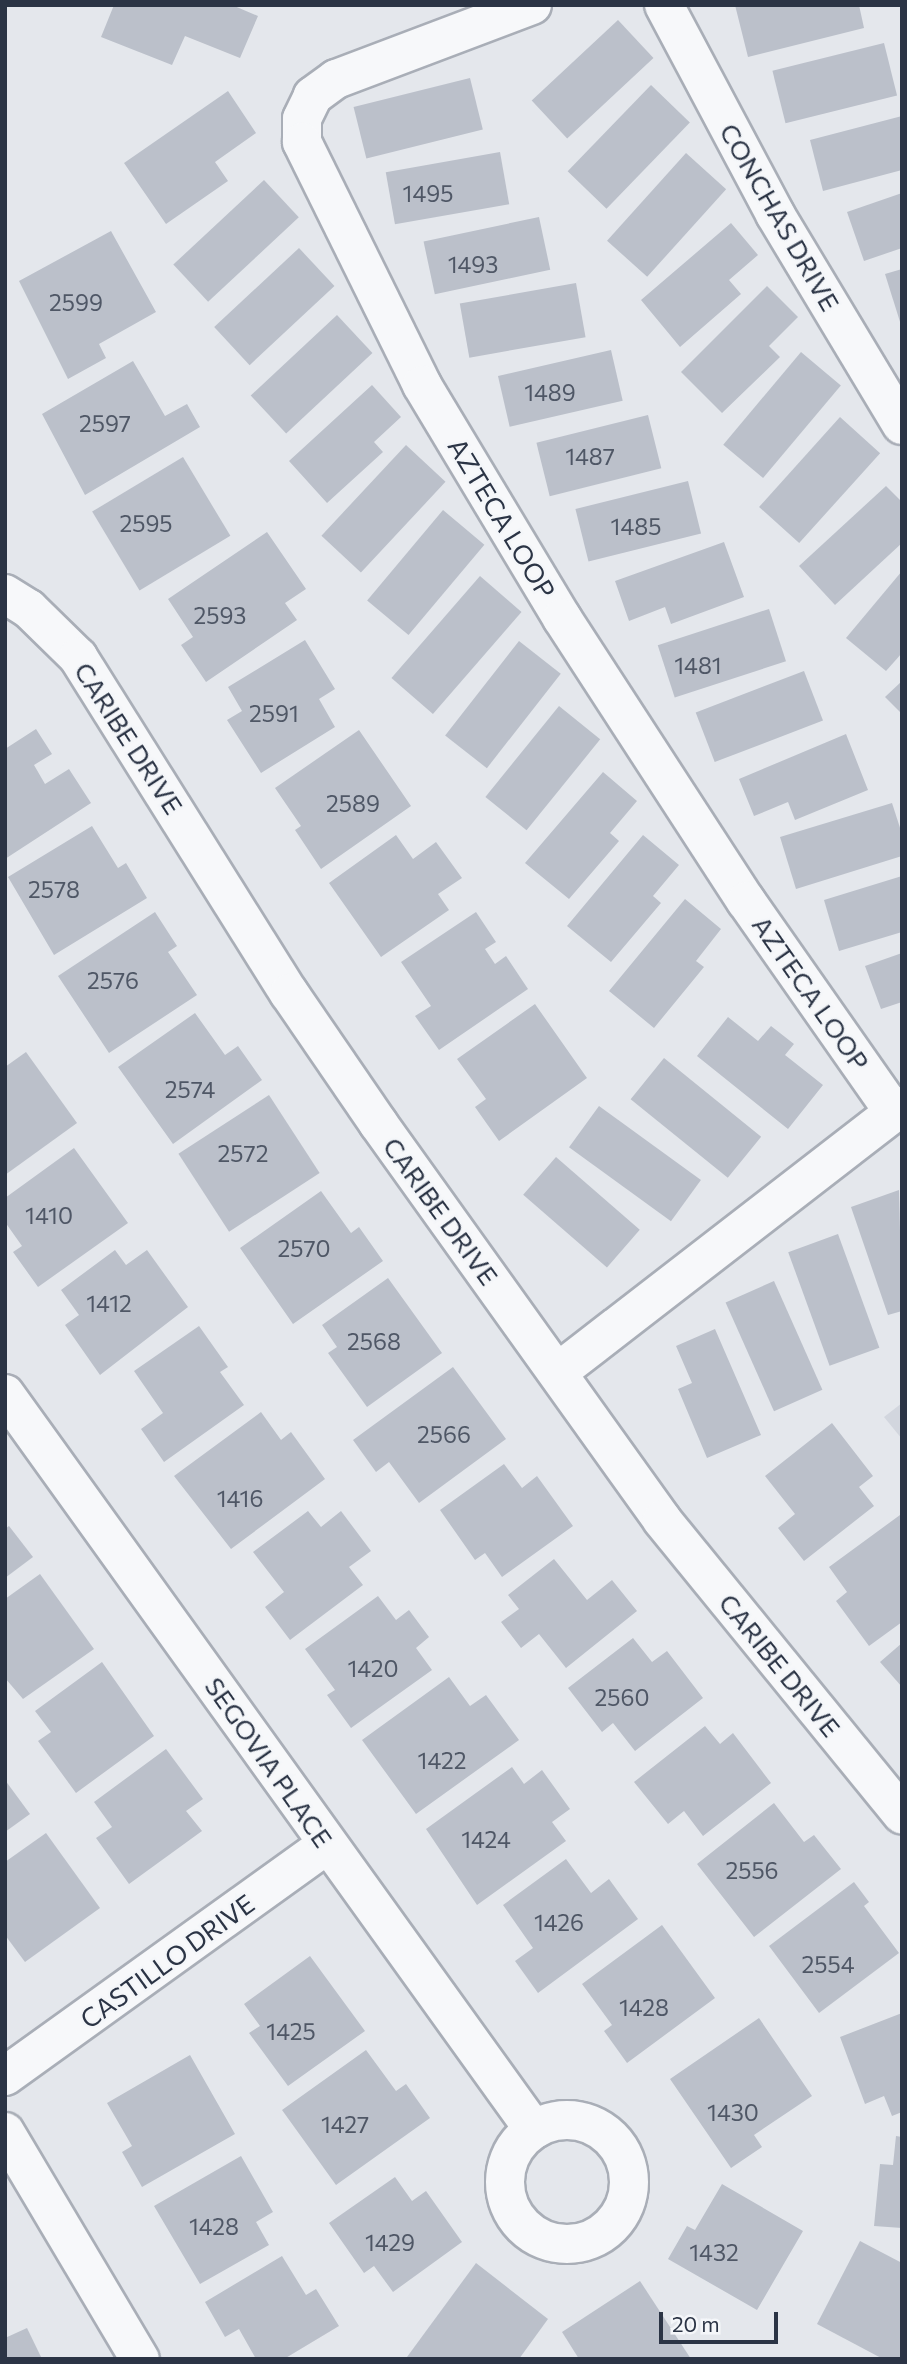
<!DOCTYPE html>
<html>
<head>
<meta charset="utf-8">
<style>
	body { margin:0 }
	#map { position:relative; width:907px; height:2364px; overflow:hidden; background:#e4e7ec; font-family:Commissioner,sans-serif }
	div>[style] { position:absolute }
	.built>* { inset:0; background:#d2d6de }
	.building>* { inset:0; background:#bbc0ca; transform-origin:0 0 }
	.roads { filter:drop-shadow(2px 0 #a9aeb7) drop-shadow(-2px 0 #a9aeb7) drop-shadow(0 2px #a9aeb7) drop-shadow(0 -2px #a9aeb7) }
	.minor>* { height:38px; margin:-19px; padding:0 19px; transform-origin:19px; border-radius:19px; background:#f7f8fa }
	.minor>.ring { margin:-19px; padding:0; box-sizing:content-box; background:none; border:38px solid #f7f8fa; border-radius:50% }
	span { translate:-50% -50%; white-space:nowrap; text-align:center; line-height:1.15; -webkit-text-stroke:5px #f4f6f9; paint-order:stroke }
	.number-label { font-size:23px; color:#4f5766 }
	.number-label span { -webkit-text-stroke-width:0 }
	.street-label { font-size:26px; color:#2b3445 }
	.frame { position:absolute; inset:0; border:7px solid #2b3445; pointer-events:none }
	.scale { position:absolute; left:659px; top:2312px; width:119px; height:32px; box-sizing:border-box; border:4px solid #2b3445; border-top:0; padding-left:9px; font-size:21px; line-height:24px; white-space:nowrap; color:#2b3445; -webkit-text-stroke:5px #f4f6f9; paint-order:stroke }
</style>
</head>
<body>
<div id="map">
	<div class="built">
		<i style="clip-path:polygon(902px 1403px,902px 1439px,884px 1417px)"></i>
	</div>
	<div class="building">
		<i style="clip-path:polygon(114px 5px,232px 5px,258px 16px,240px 58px,185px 36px,172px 65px,101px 37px)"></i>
		<i style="clip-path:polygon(735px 5px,859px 5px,864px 28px,748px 57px)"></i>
		<i style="left:618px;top:20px;width:52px;height:118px;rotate:47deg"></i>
		<i style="left:884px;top:43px;width:54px;height:115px;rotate:76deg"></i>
		<i style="left:470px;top:78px;width:53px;height:120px;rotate:76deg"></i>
		<i style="left:651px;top:85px;width:54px;height:120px;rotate:44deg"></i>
		<i style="clip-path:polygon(228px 91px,256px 133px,215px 162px,228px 181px,166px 224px,124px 163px)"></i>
		<i style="clip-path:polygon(902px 116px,902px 170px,823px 191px,810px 140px)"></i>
		<i style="left:500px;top:152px;width:53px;height:116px;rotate:80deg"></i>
		<i style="left:686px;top:153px;width:54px;height:118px;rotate:42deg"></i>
		<i style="left:264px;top:180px;width:51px;height:124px;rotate:47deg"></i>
		<i style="clip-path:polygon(902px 193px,902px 248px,864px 261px,847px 212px)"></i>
		<i style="left:539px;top:217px;width:54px;height:118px;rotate:78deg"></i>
		<i style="clip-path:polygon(731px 223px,758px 255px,729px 280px,741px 294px,680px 347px,641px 300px)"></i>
		<i style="clip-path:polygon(111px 231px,156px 312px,99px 344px,106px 358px,68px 379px,19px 281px)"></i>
		<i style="left:299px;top:248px;width:52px;height:116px;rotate:47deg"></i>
		<i style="clip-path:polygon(902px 269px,902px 325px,901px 325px,885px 274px)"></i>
		<i style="left:576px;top:283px;width:55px;height:118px;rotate:80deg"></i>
		<i style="clip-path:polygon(767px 286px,798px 317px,769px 346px,780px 357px,722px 413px,681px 372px)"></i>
		<i style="left:337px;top:315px;width:52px;height:118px;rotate:47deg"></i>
		<i style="left:611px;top:350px;width:52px;height:116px;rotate:77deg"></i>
		<i style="left:801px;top:352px;width:52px;height:121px;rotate:40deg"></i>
		<i style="clip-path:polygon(133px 361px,165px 416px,187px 404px,200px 427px,85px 495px,42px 414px)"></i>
		<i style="clip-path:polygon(372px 385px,401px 417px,374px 442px,383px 452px,327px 503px,289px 461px)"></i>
		<i style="left:648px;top:415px;width:55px;height:115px;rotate:76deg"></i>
		<i style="left:840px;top:417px;width:54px;height:121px;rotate:42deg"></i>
		<i style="left:406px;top:445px;width:54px;height:124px;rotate:43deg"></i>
		<i style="left:183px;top:457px;width:92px;height:106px;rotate:59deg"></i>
		<i style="left:688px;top:481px;width:54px;height:116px;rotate:76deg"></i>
		<i style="clip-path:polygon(886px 486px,902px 502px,902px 543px,835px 605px,799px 566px)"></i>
		<i style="left:443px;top:510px;width:54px;height:118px;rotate:40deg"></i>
		<i style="clip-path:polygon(267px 532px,306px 589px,285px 603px,297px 620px,206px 682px,181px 645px,193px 637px,168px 599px)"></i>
		<i style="clip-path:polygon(724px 542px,744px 597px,671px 624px,665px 607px,629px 621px,615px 581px)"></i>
		<i style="clip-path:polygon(902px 571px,902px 653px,886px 671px,846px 638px)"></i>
		<i style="left:480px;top:576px;width:55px;height:135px;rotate:41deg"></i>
		<i style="left:769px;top:609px;width:55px;height:117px;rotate:72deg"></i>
		<i style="clip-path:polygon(305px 640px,335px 689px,319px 699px,335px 727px,261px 773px,227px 720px,242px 711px,228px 687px)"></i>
		<i style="left:519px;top:641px;width:53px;height:120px;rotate:38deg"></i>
		<i style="left:804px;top:671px;width:53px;height:116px;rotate:69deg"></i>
		<i style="clip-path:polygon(902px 681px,902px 714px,885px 697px)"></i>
		<i style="left:559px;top:706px;width:53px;height:117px;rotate:39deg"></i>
		<i style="clip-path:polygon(36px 729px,52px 754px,34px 765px,45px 784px,69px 769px,91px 803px,5px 859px,5px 749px)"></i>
		<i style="clip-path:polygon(359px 730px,411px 806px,321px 869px,295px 830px,301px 826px,275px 788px)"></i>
		<i style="clip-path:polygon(846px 734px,868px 790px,795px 820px,788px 802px,754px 816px,739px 779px)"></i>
		<i style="clip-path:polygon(603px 772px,637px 801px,610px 833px,619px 841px,569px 899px,525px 863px)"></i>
		<i style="clip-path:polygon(892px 803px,902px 834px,902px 856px,796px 889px,780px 837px)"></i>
		<i style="clip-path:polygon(92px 826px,118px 868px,126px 863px,147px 898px,54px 955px,8px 877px)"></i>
		<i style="clip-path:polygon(396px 835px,413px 859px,436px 842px,462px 878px,438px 894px,449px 910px,381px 957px,329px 883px)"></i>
		<i style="clip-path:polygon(643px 835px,679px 865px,653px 896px,661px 903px,611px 962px,567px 926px)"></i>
		<i style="clip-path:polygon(902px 876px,902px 932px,839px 951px,824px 900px)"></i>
		<i style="clip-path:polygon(685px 899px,721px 929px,696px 961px,704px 967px,654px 1028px,609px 991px)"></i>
		<i style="clip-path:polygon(155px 912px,177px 946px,168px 952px,197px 995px,109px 1053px,58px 976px)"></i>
		<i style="clip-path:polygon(476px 912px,496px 942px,485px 949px,495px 964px,506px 956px,528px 989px,439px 1050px,415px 1016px,431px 1006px,401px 962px)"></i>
		<i style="clip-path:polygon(902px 953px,902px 1002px,881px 1009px,865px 966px)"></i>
		<i style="clip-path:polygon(535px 1004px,587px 1078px,499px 1141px,475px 1107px,486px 1099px,457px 1059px)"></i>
		<i style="clip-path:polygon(195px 1013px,225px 1055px,238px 1046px,262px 1080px,173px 1144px,118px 1067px)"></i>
		<i style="clip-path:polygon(728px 1017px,758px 1041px,771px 1026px,794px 1044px,785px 1055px,823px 1085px,788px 1129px,697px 1056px)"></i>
		<i style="clip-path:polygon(26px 1052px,77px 1123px,5px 1175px,5px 1067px)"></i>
		<i style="left:664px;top:1058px;width:125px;height:53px;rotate:39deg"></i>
		<i style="left:269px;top:1095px;width:93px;height:108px;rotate:57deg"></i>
		<i style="left:599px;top:1106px;width:126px;height:51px;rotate:36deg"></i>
		<i style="clip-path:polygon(74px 1148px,128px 1223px,38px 1287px,13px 1252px,22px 1246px,5px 1222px,5px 1198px)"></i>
		<i style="left:556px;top:1157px;width:111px;height:50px;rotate:41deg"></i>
		<i style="clip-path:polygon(899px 1190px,902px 1311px,888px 1315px,851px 1207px)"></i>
		<i style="clip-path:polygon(321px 1191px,351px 1233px,359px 1227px,383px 1261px,293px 1324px,240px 1248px)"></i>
		<i style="left:838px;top:1234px;width:121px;height:53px;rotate:70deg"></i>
		<i style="clip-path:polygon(115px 1250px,126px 1265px,147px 1250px,188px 1307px,100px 1375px,65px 1325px,79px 1315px,61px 1290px)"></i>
		<i style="clip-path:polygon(388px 1278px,442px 1353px,367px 1407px,328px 1353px,337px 1347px,322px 1325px)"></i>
		<i style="left:774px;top:1281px;width:119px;height:53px;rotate:66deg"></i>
		<i style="clip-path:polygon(199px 1326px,228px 1367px,220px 1372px,244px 1405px,164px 1462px,141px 1429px,163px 1413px,134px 1371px)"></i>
		<i style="clip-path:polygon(715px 1329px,761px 1435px,707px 1458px,678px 1389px,692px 1383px,676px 1346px)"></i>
		<i style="clip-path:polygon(453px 1367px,506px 1439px,419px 1503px,389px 1462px,376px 1472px,353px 1440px)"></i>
		<i style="clip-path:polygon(261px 1412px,281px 1440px,291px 1432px,325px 1479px,231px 1549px,174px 1476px)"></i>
		<i style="clip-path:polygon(832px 1423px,873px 1476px,859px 1487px,874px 1506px,804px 1561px,778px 1528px,795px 1514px,765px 1476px)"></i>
		<i style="clip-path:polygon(504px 1464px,522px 1488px,537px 1476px,573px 1526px,502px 1577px,485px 1553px,475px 1560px,440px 1510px)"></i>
		<i style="clip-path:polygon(308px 1511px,321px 1527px,341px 1511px,371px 1551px,349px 1567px,363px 1585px,290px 1640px,265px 1607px,284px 1592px,253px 1552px)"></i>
		<i style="clip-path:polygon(900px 1515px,902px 1622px,869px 1646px,836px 1601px,847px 1592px,829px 1567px)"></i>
		<i style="clip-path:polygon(9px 1526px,33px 1557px,5px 1578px,5px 1529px)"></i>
		<i style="clip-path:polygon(554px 1559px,587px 1600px,612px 1580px,637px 1611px,566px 1668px,539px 1634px,521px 1648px,501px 1622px,519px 1609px,508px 1595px)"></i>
		<i style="clip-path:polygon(40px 1574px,94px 1649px,23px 1699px,5px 1678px,5px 1599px)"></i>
		<i style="clip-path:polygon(378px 1596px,396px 1620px,409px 1610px,429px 1637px,416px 1648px,432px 1670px,351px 1728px,327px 1695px,335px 1690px,305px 1649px)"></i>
		<i style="clip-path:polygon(633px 1638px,652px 1662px,667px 1651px,703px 1698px,635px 1751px,613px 1723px,602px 1732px,568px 1688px)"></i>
		<i style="clip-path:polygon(902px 1643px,902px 1687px,880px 1662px)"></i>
		<i style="clip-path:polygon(102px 1662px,154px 1736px,76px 1793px,38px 1741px,51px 1732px,35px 1711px)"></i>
		<i style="clip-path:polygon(449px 1677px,470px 1706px,486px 1695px,519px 1740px,416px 1814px,362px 1740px)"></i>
		<i style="clip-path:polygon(705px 1726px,720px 1744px,733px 1733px,771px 1783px,703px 1836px,684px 1811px,668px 1824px,634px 1782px)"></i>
		<i style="clip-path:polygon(166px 1749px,203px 1799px,186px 1811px,202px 1831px,129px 1884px,96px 1838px,112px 1827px,94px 1802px)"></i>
		<i style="clip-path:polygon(512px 1767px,524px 1784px,542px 1770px,570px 1809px,552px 1822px,566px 1841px,477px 1905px,426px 1829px)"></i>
		<i style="clip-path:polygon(5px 1780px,30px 1814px,5px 1832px)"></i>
		<i style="clip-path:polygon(774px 1803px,804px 1842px,814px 1835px,841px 1869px,754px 1937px,697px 1864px)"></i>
		<i style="clip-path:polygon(46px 1833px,100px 1908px,25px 1962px,5px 1935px,5px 1862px)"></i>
		<i style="clip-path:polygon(566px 1859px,591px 1893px,609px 1879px,638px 1919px,538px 1993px,515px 1961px,533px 1948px,503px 1905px)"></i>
		<i style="clip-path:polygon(854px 1882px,869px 1902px,864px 1906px,899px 1953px,819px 2013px,769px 1946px)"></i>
		<i style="clip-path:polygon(662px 1925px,715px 1998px,627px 2063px,604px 2031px,612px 2025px,582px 1984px)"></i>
		<i style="clip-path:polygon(310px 1956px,365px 2031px,288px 2086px,249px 2033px,260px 2026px,244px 2004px)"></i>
		<i style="clip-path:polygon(902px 2013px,902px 2112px,892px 2116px,884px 2096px,865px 2104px,840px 2037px)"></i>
		<i style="clip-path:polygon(759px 2018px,812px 2096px,754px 2135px,762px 2147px,731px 2168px,670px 2079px)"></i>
		<i style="clip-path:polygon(366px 2050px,396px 2091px,406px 2084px,430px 2118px,336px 2185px,282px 2110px)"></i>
		<i style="clip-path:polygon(190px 2055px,235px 2134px,142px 2187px,122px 2152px,132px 2146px,107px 2103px)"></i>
		<i style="clip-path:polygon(896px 2136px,902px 2137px,902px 2228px,874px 2226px,880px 2164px,893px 2165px)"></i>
		<i style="clip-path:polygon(241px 2156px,273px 2212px,256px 2222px,269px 2245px,200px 2284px,154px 2206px)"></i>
		<i style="clip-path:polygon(395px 2177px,412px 2201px,426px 2191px,462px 2242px,393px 2292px,374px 2266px,364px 2273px,329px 2223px)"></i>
		<i style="clip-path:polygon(722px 2184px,803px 2231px,757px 2310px,668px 2259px,687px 2226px,695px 2230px)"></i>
		<i style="clip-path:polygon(860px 2241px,902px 2263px,902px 2359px,883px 2359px,817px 2324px)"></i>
		<i style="clip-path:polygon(282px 2256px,306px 2295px,316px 2289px,339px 2326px,284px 2359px,256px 2359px,239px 2329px,225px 2337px,205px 2302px)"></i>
		<i style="clip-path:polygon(476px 2263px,548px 2319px,519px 2359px,410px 2359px,407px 2357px)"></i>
		<i style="clip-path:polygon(640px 2281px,691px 2359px,579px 2359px,562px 2332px)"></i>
		<i style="clip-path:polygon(27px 2328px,42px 2359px,5px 2359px,5px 2338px)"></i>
	</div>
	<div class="roads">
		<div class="minor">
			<i style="left:532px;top:5px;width:210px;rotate:159.3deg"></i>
			<i style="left:336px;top:79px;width:29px;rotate:144deg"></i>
			<i style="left:313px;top:96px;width:25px;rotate:116deg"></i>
			<i style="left:302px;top:119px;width:23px;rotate:90deg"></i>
			<i style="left:302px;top:142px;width:271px;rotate:63.7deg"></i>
			<i style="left:422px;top:385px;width:272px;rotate:59deg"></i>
			<i style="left:562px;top:618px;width:338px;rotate:57deg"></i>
			<i style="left:746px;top:901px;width:258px;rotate:55deg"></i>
			<i style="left:664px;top:5px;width:237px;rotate:62deg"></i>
			<i style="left:775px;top:214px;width:246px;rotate:59deg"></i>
			<i style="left:5px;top:594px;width:28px;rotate:32deg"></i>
			<i style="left:29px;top:609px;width:69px;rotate:44.4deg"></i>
			<i style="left:78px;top:657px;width:397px;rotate:57.9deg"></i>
			<i style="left:289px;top:993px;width:158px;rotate:55.6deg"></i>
			<i style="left:378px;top:1123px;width:488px;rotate:54.4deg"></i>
			<i style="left:662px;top:1520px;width:380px;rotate:50.8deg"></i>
			<i style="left:558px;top:1372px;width:435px;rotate:-37.7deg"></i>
			<i style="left:5px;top:1394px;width:906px;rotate:54.29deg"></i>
			<i style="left:5px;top:2076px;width:396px;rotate:-35.7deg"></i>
			<i class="ring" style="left:505px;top:2120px;width:86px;height:86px"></i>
			<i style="left:5px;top:2132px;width:264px;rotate:59.3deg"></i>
		</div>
	</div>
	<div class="number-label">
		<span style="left:428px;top:193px">1495</span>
		<span style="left:473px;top:264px">1493</span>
		<span style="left:76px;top:302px">2599</span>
		<span style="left:550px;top:392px">1489</span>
		<span style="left:105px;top:423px">2597</span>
		<span style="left:590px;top:456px">1487</span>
		<span style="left:146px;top:523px">2595</span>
		<span style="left:636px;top:526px">1485</span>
		<span style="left:220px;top:615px">2593</span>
		<span style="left:698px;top:665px">1481</span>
		<span style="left:274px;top:713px">2591</span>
		<span style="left:353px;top:803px">2589</span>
		<span style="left:54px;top:889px">2578</span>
		<span style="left:113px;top:980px">2576</span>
		<span style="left:190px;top:1089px">2574</span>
		<span style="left:243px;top:1153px">2572</span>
		<span style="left:49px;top:1215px">1410</span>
		<span style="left:304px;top:1248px">2570</span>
		<span style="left:109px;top:1303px">1412</span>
		<span style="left:374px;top:1341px">2568</span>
		<span style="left:444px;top:1434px">2566</span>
		<span style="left:240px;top:1498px">1416</span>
		<span style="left:373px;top:1668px">1420</span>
		<span style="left:622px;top:1697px">2560</span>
		<span style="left:442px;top:1760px">1422</span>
		<span style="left:486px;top:1839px">1424</span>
		<span style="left:752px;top:1870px">2556</span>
		<span style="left:559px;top:1922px">1426</span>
		<span style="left:828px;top:1964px">2554</span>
		<span style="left:644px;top:2007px">1428</span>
		<span style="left:291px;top:2031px">1425</span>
		<span style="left:733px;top:2112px">1430</span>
		<span style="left:345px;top:2124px">1427</span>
		<span style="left:214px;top:2226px">1428</span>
		<span style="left:390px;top:2242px">1429</span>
		<span style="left:714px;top:2252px">1432</span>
	</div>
	<div class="street-label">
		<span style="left:780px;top:217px;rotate:60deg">CONCHAS DRIVE</span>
		<span style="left:502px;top:518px;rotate:59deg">AZTECA LOOP</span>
		<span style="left:129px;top:738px;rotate:57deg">CARIBE DRIVE</span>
		<span style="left:811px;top:993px;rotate:55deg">AZTECA LOOP</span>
		<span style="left:441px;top:1211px;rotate:54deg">CARIBE DRIVE</span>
		<span style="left:780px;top:1665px;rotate:51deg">CARIBE DRIVE</span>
		<span style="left:269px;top:1762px;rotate:55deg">SEGOVIA PLACE</span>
		<span style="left:167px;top:1961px;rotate:-36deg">CASTILLO DRIVE</span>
	</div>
	<div class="frame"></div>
	<div class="scale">20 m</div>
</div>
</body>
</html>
